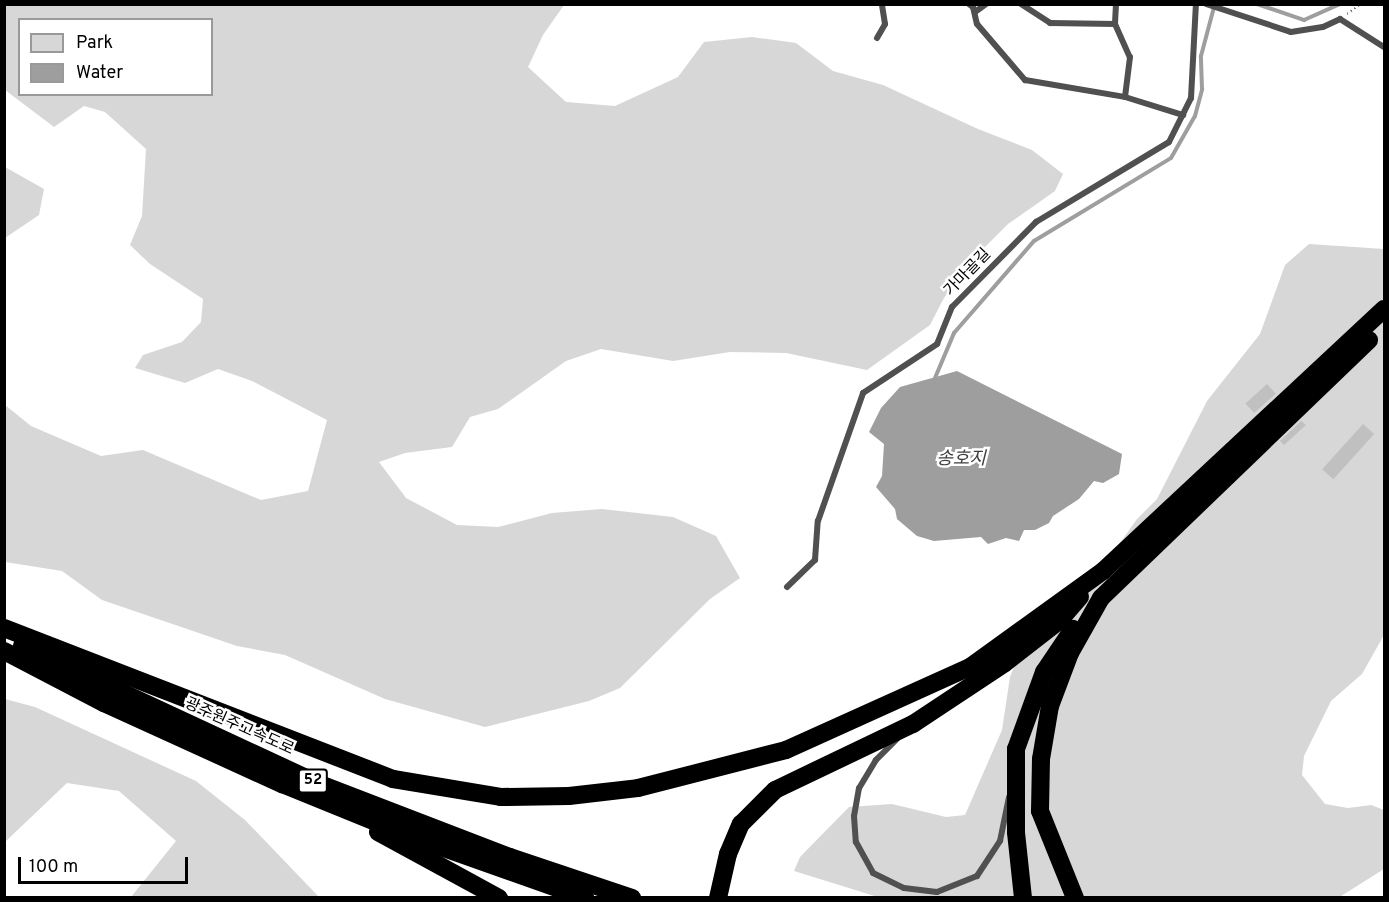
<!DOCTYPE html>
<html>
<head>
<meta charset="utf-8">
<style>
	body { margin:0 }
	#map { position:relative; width:1389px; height:902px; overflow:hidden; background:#fff; font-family:Overpass,"Noto Sans KR",sans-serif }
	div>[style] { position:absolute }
	.green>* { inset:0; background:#d7d7d7 }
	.water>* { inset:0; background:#9e9e9e }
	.stream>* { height:4px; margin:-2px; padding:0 2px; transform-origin:2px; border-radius:2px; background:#9e9e9e }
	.building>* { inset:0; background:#c0c0c0; transform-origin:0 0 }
	.path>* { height:2px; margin-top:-1px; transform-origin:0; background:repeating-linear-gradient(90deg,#727272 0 1.5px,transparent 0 4.5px) }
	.lane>* { height:6px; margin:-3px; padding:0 3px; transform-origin:3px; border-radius:3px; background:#505050 }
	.highway>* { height:18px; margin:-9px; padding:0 9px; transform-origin:9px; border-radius:9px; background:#000 }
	span { translate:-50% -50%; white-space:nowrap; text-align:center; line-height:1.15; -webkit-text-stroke:5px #fff; paint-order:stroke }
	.shield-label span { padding:2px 4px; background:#fff; border:2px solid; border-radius:4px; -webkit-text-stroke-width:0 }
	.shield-label { font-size:15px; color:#000; font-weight:700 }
	.street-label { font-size:16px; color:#000 }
	.water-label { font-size:18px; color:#3f3f3f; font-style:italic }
	.frame { position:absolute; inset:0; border:6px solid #000; pointer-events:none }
	.legend { position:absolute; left:18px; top:18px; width:195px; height:78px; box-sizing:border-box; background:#fff; border:2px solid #999; margin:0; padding:8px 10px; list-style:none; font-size:18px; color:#000 }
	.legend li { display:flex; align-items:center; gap:12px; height:30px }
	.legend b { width:30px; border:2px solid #999 }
	.scale { position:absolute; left:18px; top:857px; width:170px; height:27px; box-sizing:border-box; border:3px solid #000; border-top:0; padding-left:8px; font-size:18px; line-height:21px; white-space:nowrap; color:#000; -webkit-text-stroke:4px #fff; paint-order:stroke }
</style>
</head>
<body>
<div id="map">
	<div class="green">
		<i style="clip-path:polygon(evenodd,5px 4px,564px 5px,543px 35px,528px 67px,566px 102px,615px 106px,678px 77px,704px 42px,752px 37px,796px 43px,833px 71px,883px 85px,978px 129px,1032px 150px,1063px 174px,1055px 191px,1008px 224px,973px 259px,944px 298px,930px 325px,867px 370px,786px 353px,730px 352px,673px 361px,601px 349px,566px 361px,498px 409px,470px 417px,452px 447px,405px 453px,379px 462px,406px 498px,457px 525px,498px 527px,552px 513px,602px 509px,673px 517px,716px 536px,740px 578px,710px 599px,620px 688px,589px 701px,485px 727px,385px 699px,285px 655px,237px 646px,102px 600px,62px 571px,5px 562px,5px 405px,31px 426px,101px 456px,143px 450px,261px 500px,308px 491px,327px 420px,252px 381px,218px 369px,185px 383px,135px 368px,143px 355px,182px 342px,201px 322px,203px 299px,150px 264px,130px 245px,142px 216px,146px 149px,105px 112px,84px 106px,54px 127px,5px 90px,5px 4px,20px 20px,212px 20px,212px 94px,20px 94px,20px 20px)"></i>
		<i style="clip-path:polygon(5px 167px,44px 189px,39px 215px,5px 238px)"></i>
		<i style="clip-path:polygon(1309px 244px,1384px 249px,1384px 635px,1362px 674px,1331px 701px,1304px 756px,1302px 775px,1325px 804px,1348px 808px,1371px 805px,1384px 810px,1384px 869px,1338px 898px,881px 898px,794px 871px,800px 857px,849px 807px,892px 804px,946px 817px,965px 815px,1002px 730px,1010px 677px,1030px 625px,1105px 564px,1137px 519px,1157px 499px,1207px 401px,1260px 334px,1285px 265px)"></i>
		<i style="clip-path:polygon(5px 699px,35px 707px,196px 781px,245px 820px,319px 897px,131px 897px,176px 841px,119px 791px,67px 783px,5px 842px)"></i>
	</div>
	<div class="water">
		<i style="clip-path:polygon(957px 371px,1122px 454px,1119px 474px,1103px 483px,1094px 481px,1079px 499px,1053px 516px,1049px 523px,1035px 530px,1024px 530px,1019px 541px,1006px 538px,988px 544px,981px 537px,934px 541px,917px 536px,897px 519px,895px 509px,876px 487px,882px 476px,884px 444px,869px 432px,881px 408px,900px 387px)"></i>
	</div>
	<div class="stream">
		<i style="left:1257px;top:4px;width:50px;rotate:18.8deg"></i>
		<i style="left:1304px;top:20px;width:39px;rotate:-24deg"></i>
		<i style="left:935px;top:378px;width:49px;rotate:-67.1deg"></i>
		<i style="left:954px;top:333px;width:122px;rotate:-49deg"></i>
		<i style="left:1034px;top:241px;width:160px;rotate:-31.2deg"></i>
		<i style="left:1171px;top:158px;width:48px;rotate:-60.3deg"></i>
		<i style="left:1195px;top:116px;width:28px;rotate:-75deg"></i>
		<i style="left:1202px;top:89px;width:33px;rotate:-92deg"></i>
		<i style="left:1201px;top:56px;width:51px;rotate:-75.1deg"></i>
	</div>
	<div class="building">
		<i style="left:1267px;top:384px;width:13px;height:29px;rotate:48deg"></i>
		<i style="clip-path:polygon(1301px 421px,1306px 425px,1284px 445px,1280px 441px)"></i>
		<i style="left:1363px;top:424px;width:15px;height:61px;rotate:42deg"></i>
	</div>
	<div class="path">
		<i style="left:1347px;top:14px;width:17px;rotate:-36deg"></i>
	</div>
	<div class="lane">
		<i style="left:969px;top:4px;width:5px;rotate:37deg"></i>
		<i style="left:973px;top:7px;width:17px;rotate:77deg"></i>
		<i style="left:977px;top:24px;width:74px;rotate:49.4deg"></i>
		<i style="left:1025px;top:80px;width:101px;rotate:9.6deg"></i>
		<i style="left:1125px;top:97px;width:61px;rotate:17.2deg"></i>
		<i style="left:1021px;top:4px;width:35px;rotate:33deg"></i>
		<i style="left:1050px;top:23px;width:65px;rotate:0.9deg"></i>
		<i style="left:1116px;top:4px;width:20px;rotate:93deg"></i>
		<i style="left:1115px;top:24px;width:36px;rotate:66deg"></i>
		<i style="left:1130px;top:57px;width:40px;rotate:97.1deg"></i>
		<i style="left:1206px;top:4px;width:89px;rotate:18.2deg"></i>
		<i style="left:1291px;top:32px;width:32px;rotate:-9deg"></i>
		<i style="left:1323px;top:27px;width:19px;rotate:-25deg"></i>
		<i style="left:1340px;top:19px;width:52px;rotate:32.5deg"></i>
		<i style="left:975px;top:12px;width:14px;rotate:-36deg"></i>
		<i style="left:877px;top:38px;width:16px;rotate:-60deg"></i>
		<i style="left:885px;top:24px;width:20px;rotate:-99deg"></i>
		<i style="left:787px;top:587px;width:39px;rotate:-44deg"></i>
		<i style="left:815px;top:560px;width:39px;rotate:-86deg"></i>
		<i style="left:818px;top:521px;width:136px;rotate:-70.6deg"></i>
		<i style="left:863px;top:393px;width:89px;rotate:-33.5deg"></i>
		<i style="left:937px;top:344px;width:40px;rotate:-68deg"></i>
		<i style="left:952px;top:307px;width:120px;rotate:-45.3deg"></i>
		<i style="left:1036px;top:222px;width:155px;rotate:-31deg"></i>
		<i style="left:1169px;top:142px;width:49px;rotate:-63.4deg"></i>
		<i style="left:1191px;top:98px;width:94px;rotate:-87deg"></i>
		<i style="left:897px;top:739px;width:30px;rotate:135deg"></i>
		<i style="left:876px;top:760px;width:33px;rotate:121deg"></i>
		<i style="left:859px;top:788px;width:28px;rotate:100deg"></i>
		<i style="left:854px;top:816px;width:26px;rotate:86deg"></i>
		<i style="left:856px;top:842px;width:35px;rotate:61deg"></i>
		<i style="left:873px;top:873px;width:34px;rotate:26deg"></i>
		<i style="left:904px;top:888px;width:33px;rotate:7deg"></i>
		<i style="left:937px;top:892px;width:43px;rotate:-21.8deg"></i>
		<i style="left:977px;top:876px;width:42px;rotate:-56.7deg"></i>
		<i style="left:1000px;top:841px;width:45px;rotate:-78.4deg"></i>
	</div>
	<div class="highway">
		<i style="left:4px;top:628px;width:417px;rotate:21.2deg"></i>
		<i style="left:393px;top:779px;width:109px;rotate:9.5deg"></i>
		<i style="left:501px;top:797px;width:68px;rotate:-0.8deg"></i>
		<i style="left:569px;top:796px;width:69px;rotate:-6.6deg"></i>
		<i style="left:638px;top:788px;width:153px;rotate:-14.4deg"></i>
		<i style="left:786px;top:750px;width:202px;rotate:-24.3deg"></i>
		<i style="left:970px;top:667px;width:164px;rotate:-35.8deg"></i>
		<i style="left:1103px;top:571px;width:384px;rotate:-43deg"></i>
		<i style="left:22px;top:646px;width:325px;rotate:24.9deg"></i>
		<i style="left:317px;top:783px;width:207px;rotate:21deg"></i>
		<i style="left:510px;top:857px;width:129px;rotate:18.6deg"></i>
		<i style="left:4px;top:651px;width:113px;rotate:27.5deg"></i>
		<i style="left:104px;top:703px;width:196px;rotate:24.5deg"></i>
		<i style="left:282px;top:784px;width:138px;rotate:22.1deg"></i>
		<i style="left:410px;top:836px;width:186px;rotate:19.5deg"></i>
		<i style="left:378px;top:832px;width:138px;rotate:28.6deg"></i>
		<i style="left:718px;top:898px;width:45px;rotate:-77.2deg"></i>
		<i style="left:728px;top:854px;width:33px;rotate:-67deg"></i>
		<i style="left:741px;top:824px;width:48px;rotate:-45deg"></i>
		<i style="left:775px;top:790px;width:153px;rotate:-25.6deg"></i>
		<i style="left:913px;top:724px;width:110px;rotate:-33.5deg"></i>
		<i style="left:1005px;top:663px;width:68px;rotate:-37.9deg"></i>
		<i style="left:1059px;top:621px;width:32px;rotate:-49deg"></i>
		<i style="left:1023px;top:898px;width:66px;rotate:-96.1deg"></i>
		<i style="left:1016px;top:832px;width:83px;rotate:-90deg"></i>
		<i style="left:1016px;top:749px;width:82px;rotate:-70deg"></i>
		<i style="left:1044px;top:672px;width:52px;rotate:-56deg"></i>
		<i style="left:1075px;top:898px;width:94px;rotate:-111.9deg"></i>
		<i style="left:1040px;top:811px;width:52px;rotate:-88.9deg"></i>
		<i style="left:1041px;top:759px;width:54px;rotate:-80.4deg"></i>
		<i style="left:1050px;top:706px;width:57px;rotate:-69.3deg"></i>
		<i style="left:1070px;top:653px;width:63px;rotate:-60.6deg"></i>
		<i style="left:1101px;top:598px;width:372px;rotate:-43.9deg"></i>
	</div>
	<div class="shield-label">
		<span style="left:313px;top:781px">52</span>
	</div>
	<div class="street-label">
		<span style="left:968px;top:273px;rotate:-46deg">가마골길</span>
		<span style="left:239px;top:727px;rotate:24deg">광주원주고속도로</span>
	</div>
	<div class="water-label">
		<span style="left:961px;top:460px">송호지</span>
	</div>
	<div class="frame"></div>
	<ul class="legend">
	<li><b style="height:16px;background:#d7d7d7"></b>Park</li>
	<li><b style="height:16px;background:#9e9e9e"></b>Water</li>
	</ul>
	<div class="scale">100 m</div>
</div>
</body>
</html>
